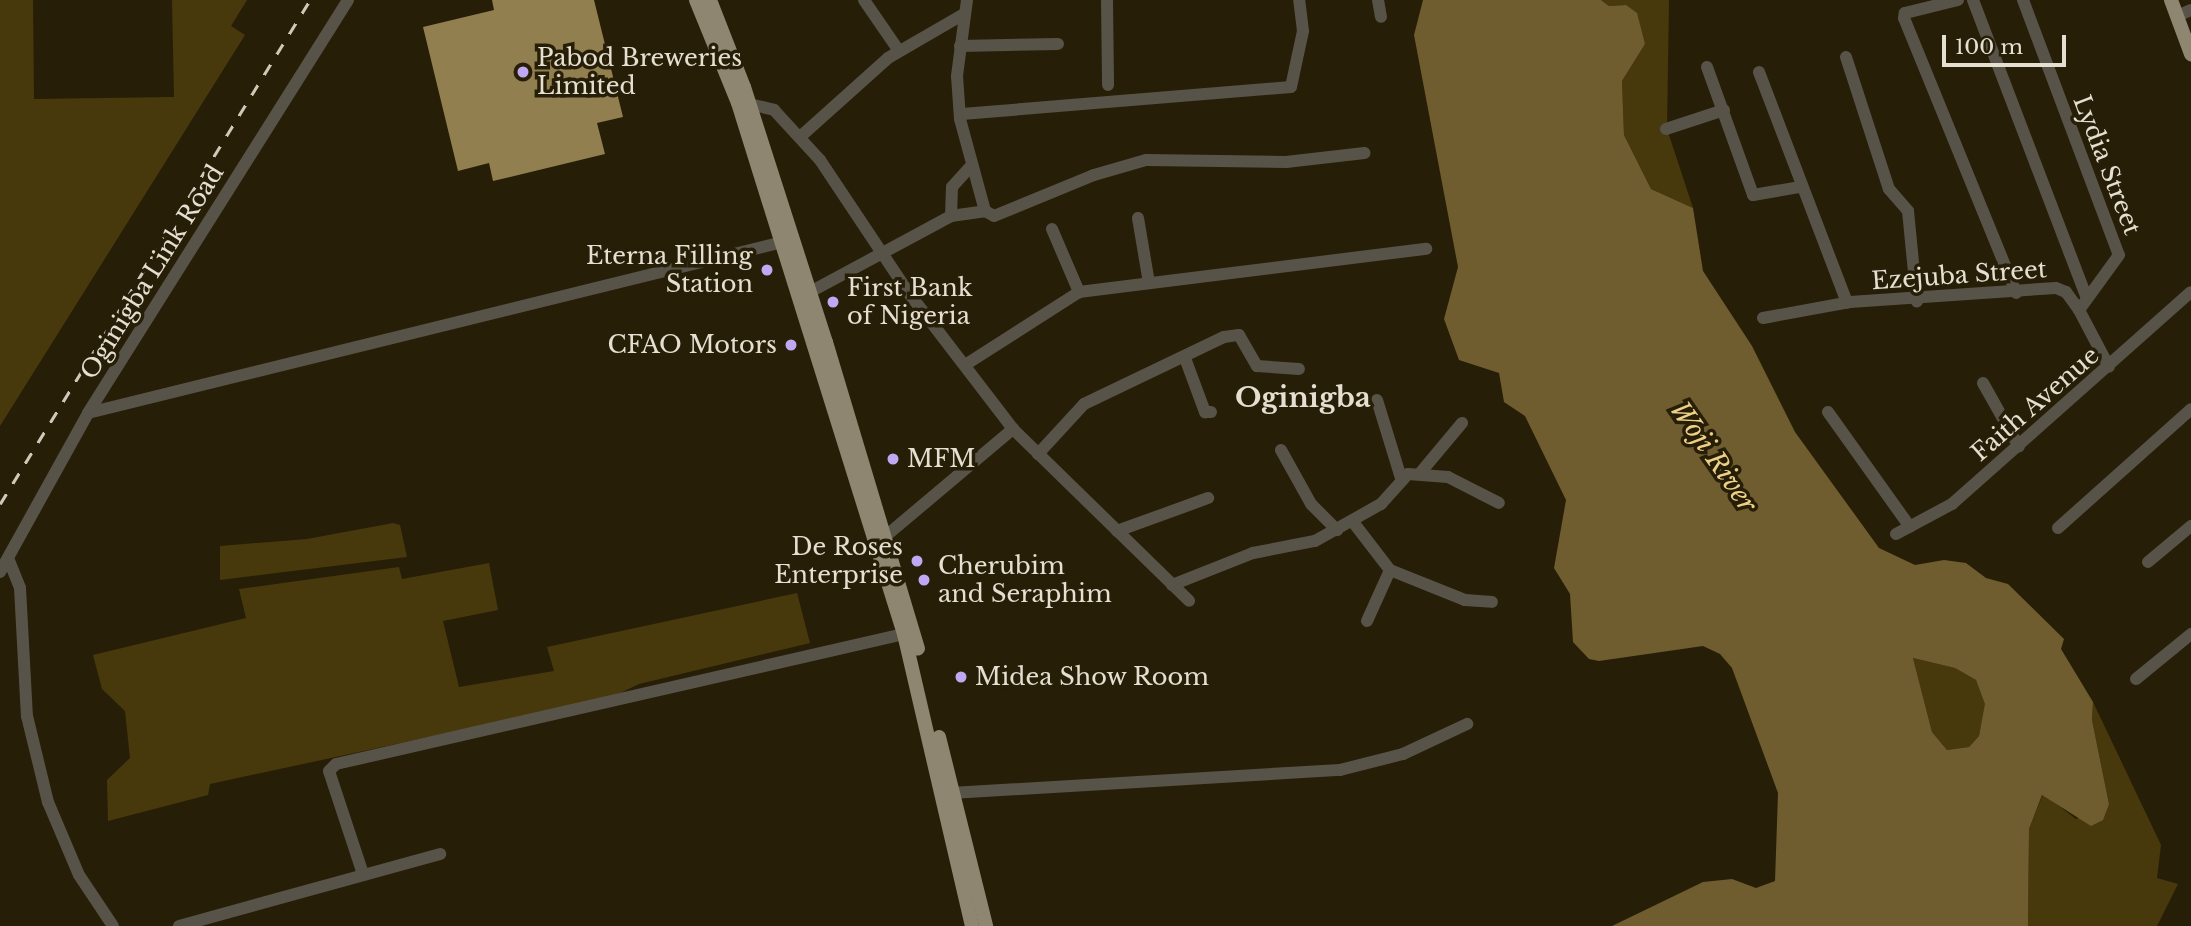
<!DOCTYPE html>
<html>
<head>
<meta charset="utf-8">
<style>
	body { margin:0 }
	#map { position:relative; width:2191px; height:926px; overflow:hidden; background:#271e07; font-family:"Libre Baskerville",serif }
	div>[style] { position:absolute }
	.green>* { inset:0; background:#48390d }
	.water>* { inset:0; background:#6f5d2f }
	.building>* { inset:0; background:#917f50 }
	.minor>* { height:12px; margin:-6px; padding:0 6px; transform-origin:6px; border-radius:6px; background:#575348 }
	.major>* { height:14px; margin:-7px; padding:0 7px; transform-origin:7px; border-radius:7px; background:#8e8670 }
	.rail>* { height:2.5px; margin-top:-1.25px; transform-origin:0; background:repeating-linear-gradient(90deg,#d0c9ba 0 12px,transparent 0 24px) }
	.dots>* { width:19px; height:19px; translate:-50% -50%; box-sizing:border-box; border:4px solid #271e07; border-radius:50% }
	span { translate:-50% -50%; white-space:nowrap; text-align:center; line-height:1.15; -webkit-text-stroke:7px #271e07; paint-order:stroke }
	.poi-label { font-size:24px; color:#e5dfd1 }
	.left { translate:0 -50%; text-align:left }
	.right { translate:-100% -50%; text-align:right }
	.street-label { font-size:24px; color:#e5dfd1 }
	.water-label { font-size:26px; color:#edd087; font-style:italic }
	.quarter-label { font-size:28px; color:#e5dfd1; font-weight:700 }
	.scale { position:absolute; left:1942px; top:35px; width:124px; height:32px; box-sizing:border-box; border:4px solid #e5dfd1; border-top:0; padding-left:9px; font-size:21px; line-height:24px; white-space:nowrap; color:#e5dfd1; -webkit-text-stroke:5px #271e07; paint-order:stroke }
</style>
</head>
<body>
<div id="map">
	<div class="green">
		<i style="clip-path:polygon(0 0,33px 0,34px 99px,174px 97px,172px 0,247px 0,231px 26px,245px 35px,0 426px)"></i>
		<i style="clip-path:polygon(1601px 0,1669px 0,1667px 129px,1693px 208px,1651px 189px,1624px 135px,1622px 81px,1645px 44px,1626px 5px,1609px 6px)"></i>
		<i style="clip-path:polygon(393px 523px,400px 525px,407px 557px,220px 580px,220px 546px,307px 539px)"></i>
		<i style="clip-path:polygon(489px 563px,498px 610px,443px 621px,459px 687px,554px 671px,547px 647px,797px 593px,810px 643px,639px 684px,610px 698px,210px 784px,208px 795px,108px 821px,107px 780px,130px 758px,125px 711px,102px 689px,93px 655px,246px 618px,239px 589px,399px 567px,402px 579px)"></i>
		<i style="clip-path:polygon(1913px 658px,1955px 668px,1976px 680px,1986px 704px,1979px 736px,1969px 747px,1947px 750px,1932px 732px)"></i>
		<i style="clip-path:polygon(2093px 702px,2161px 845px,2157px 878px,2178px 884px,2157px 926px,2028px 926px,2029px 829px,2043px 794px,2076px 819px,2109px 804px,2092px 720px)"></i>
	</div>
	<div class="water">
		<i style="clip-path:polygon(evenodd,1423px 0,1601px 0,1609px 6px,1626px 5px,1637px 13px,1645px 44px,1622px 81px,1624px 135px,1651px 189px,1693px 208px,1703px 271px,1752px 346px,1795px 432px,1879px 548px,1915px 565px,1944px 560px,1966px 563px,1986px 578px,2008px 584px,2064px 639px,2061px 649px,2093px 702px,2092px 720px,2109px 804px,2103px 820px,2091px 826px,2042px 795px,2029px 829px,2028px 926px,1612px 926px,1703px 882px,1732px 879px,1756px 888px,1775px 881px,1778px 793px,1732px 668px,1720px 654px,1703px 646px,1599px 661px,1589px 659px,1573px 642px,1570px 594px,1554px 568px,1566px 500px,1525px 416px,1504px 402px,1499px 373px,1459px 360px,1444px 319px,1458px 267px,1414px 35px,1423px 0,1913px 658px,1955px 668px,1976px 680px,1985px 704px,1979px 736px,1969px 747px,1947px 750px,1932px 732px,1913px 658px)"></i>
	</div>
	<div class="building">
		<i style="clip-path:polygon(492px 0,594px 0,623px 117px,597px 123px,605px 154px,493px 181px,489px 163px,458px 171px,423px 27px,494px 10px)"></i>
	</div>
	<div class="minor">
		<i style="left:864px;top:0;width:62px;rotate:55.5deg"></i>
		<i style="left:967px;top:0;width:77px;rotate:97.5deg"></i>
		<i style="left:957px;top:76px;width:43px;rotate:86deg"></i>
		<i style="left:960px;top:119px;width:95px;rotate:74.8deg"></i>
		<i style="left:1107px;top:0;width:85px;rotate:89.3deg"></i>
		<i style="left:1378px;top:0;width:17px;rotate:80deg"></i>
		<i style="left:1958px;top:0;width:55px;rotate:166.2deg"></i>
		<i style="left:1905px;top:13px;width:5px;rotate:101deg"></i>
		<i style="left:1904px;top:18px;width:297px;rotate:67.8deg"></i>
		<i style="left:1973px;top:0;width:317px;rotate:69.1deg"></i>
		<i style="left:2023px;top:0;width:272px;rotate:69.4deg"></i>
		<i style="left:2119px;top:255px;width:68px;rotate:126deg"></i>
		<i style="left:2177px;top:16px;width:15px;rotate:-23deg"></i>
		<i style="left:960px;top:46px;width:98px;rotate:-1.2deg"></i>
		<i style="left:1846px;top:57px;width:139px;rotate:72deg"></i>
		<i style="left:1889px;top:189px;width:29px;rotate:49deg"></i>
		<i style="left:1908px;top:211px;width:91px;rotate:84.4deg"></i>
		<i style="left:1707px;top:67px;width:136px;rotate:70.2deg"></i>
		<i style="left:1753px;top:195px;width:48px;rotate:-9.7deg"></i>
		<i style="left:1759px;top:72px;width:247px;rotate:69.1deg"></i>
		<i style="left:749px;top:104px;width:26px;rotate:13deg"></i>
		<i style="left:774px;top:110px;width:68px;rotate:47.4deg"></i>
		<i style="left:820px;top:160px;width:159px;rotate:56.3deg"></i>
		<i style="left:908px;top:292px;width:173px;rotate:52.5deg"></i>
		<i style="left:1013px;top:429px;width:246px;rotate:44.3deg"></i>
		<i style="left:962px;top:114px;width:330px;rotate:-4.7deg"></i>
		<i style="left:1291px;top:87px;width:57px;rotate:-77.9deg"></i>
		<i style="left:1303px;top:31px;width:31px;rotate:-97deg"></i>
		<i style="left:1666px;top:129px;width:61px;rotate:-18.1deg"></i>
		<i style="left:800px;top:137px;width:118px;rotate:-41.9deg"></i>
		<i style="left:888px;top:58px;width:88px;rotate:-30.1deg"></i>
		<i style="left:951px;top:216px;width:29px;rotate:-88deg"></i>
		<i style="left:952px;top:187px;width:27px;rotate:-48deg"></i>
		<i style="left:1138px;top:218px;width:66px;rotate:80.4deg"></i>
		<i style="left:1052px;top:229px;width:69px;rotate:66.8deg"></i>
		<i style="left:810px;top:292px;width:160px;rotate:-28.3deg"></i>
		<i style="left:951px;top:216px;width:34px;rotate:-8deg"></i>
		<i style="left:985px;top:211px;width:10px;rotate:29deg"></i>
		<i style="left:994px;top:216px;width:108px;rotate:-22.3deg"></i>
		<i style="left:1094px;top:175px;width:54px;rotate:-16.1deg"></i>
		<i style="left:1146px;top:160px;width:140px;rotate:0.8deg"></i>
		<i style="left:1286px;top:162px;width:79px;rotate:-6.6deg"></i>
		<i style="left:1763px;top:318px;width:88px;rotate:-10.4deg"></i>
		<i style="left:1850px;top:302px;width:206px;rotate:-3.9deg"></i>
		<i style="left:2056px;top:288px;width:11px;rotate:22deg"></i>
		<i style="left:2066px;top:292px;width:22px;rotate:54deg"></i>
		<i style="left:2079px;top:310px;width:64px;rotate:62.2deg"></i>
		<i style="left:1185px;top:358px;width:58px;rotate:69.7deg"></i>
		<i style="left:1205px;top:412px;width:6px"></i>
		<i style="left:965px;top:365px;width:135px;rotate:-32.6deg"></i>
		<i style="left:1079px;top:292px;width:350px;rotate:-7.1deg"></i>
		<i style="left:1983px;top:383px;width:73px;rotate:60.6deg"></i>
		<i style="left:1377px;top:400px;width:82px;rotate:72.9deg"></i>
		<i style="left:1828px;top:412px;width:141px;rotate:54.5deg"></i>
		<i style="left:88px;top:413px;width:724px;rotate:-13.83deg"></i>
		<i style="left:1281px;top:450px;width:62px;rotate:60.9deg"></i>
		<i style="left:1311px;top:504px;width:37px;rotate:45deg"></i>
		<i style="left:1038px;top:454px;width:68px;rotate:-47.4deg"></i>
		<i style="left:1084px;top:404px;width:155px;rotate:-25.6deg"></i>
		<i style="left:1224px;top:337px;width:15px;rotate:-8deg"></i>
		<i style="left:1239px;top:335px;width:36px;rotate:60deg"></i>
		<i style="left:1257px;top:366px;width:42px;rotate:4.1deg"></i>
		<i style="left:1421px;top:472px;width:64px;rotate:-50.1deg"></i>
		<i style="left:1353px;top:522px;width:61px;rotate:52.4deg"></i>
		<i style="left:1390px;top:570px;width:81px;rotate:21.8deg"></i>
		<i style="left:1465px;top:600px;width:27px;rotate:4deg"></i>
		<i style="left:2058px;top:528px;width:178px;rotate:-41.8deg"></i>
		<i style="left:1117px;top:531px;width:97px;rotate:-19.9deg"></i>
		<i style="left:1896px;top:534px;width:64px;rotate:-28.2deg"></i>
		<i style="left:1952px;top:504px;width:319px;rotate:-41.6deg"></i>
		<i style="left:887px;top:535px;width:165px;rotate:-40.1deg"></i>
		<i style="left:8px;top:558px;width:32px;rotate:68deg"></i>
		<i style="left:20px;top:588px;width:128px;rotate:86.9deg"></i>
		<i style="left:27px;top:716px;width:89px;rotate:76.3deg"></i>
		<i style="left:48px;top:802px;width:79px;rotate:67deg"></i>
		<i style="left:79px;top:875px;width:61px;rotate:56.3deg"></i>
		<i style="left:2148px;top:562px;width:56px;rotate:-39.9deg"></i>
		<i style="left:0;top:572px;width:182px;rotate:-61deg"></i>
		<i style="left:88px;top:413px;width:488px;rotate:-57.8deg"></i>
		<i style="left:1172px;top:585px;width:87px;rotate:-21.6deg"></i>
		<i style="left:1253px;top:553px;width:63px;rotate:-11deg"></i>
		<i style="left:1315px;top:541px;width:76px;rotate:-29.3deg"></i>
		<i style="left:1381px;top:504px;width:40px;rotate:-48deg"></i>
		<i style="left:1408px;top:474px;width:40px;rotate:4.3deg"></i>
		<i style="left:1448px;top:477px;width:57px;rotate:27deg"></i>
		<i style="left:1367px;top:621px;width:56px;rotate:-65.7deg"></i>
		<i style="left:2136px;top:679px;width:71px;rotate:-39.3deg"></i>
		<i style="left:951px;top:793px;width:390px;rotate:-3.4deg"></i>
		<i style="left:1340px;top:770px;width:65px;rotate:-14.3deg"></i>
		<i style="left:1403px;top:754px;width:71px;rotate:-25.1deg"></i>
		<i style="left:363px;top:874px;width:108px;rotate:-108.3deg"></i>
		<i style="left:329px;top:771px;width:10px;rotate:-45deg"></i>
		<i style="left:336px;top:764px;width:583px;rotate:-12.89deg"></i>
		<i style="left:179px;top:926px;width:271px;rotate:-15.4deg"></i>
	</div>
	<div class="major">
		<i style="left:696px;top:0;width:111px;rotate:67.8deg"></i>
		<i style="left:738px;top:103px;width:556px;rotate:72.64deg"></i>
		<i style="left:904px;top:634px;width:300px;rotate:76.9deg"></i>
		<i style="left:710px;top:0;width:93px;rotate:68.7deg"></i>
		<i style="left:744px;top:87px;width:268px;rotate:72.2deg"></i>
		<i style="left:826px;top:342px;width:320px;rotate:73.3deg"></i>
		<i style="left:2171px;top:0;width:58px;rotate:69.7deg"></i>
		<i style="left:939px;top:737px;width:195px;rotate:76deg"></i>
	</div>
	<div class="rail">
		<i style="left:0;top:504px;width:592px;rotate:-58.41deg"></i>
	</div>
	<div class="dots">
		<i style="left:523px;top:72px;background:#c1a8f3"></i>
		<i style="left:767px;top:270px;background:#c1a8f3"></i>
		<i style="left:833px;top:302px;background:#c1a8f3"></i>
		<i style="left:791px;top:345px;background:#c1a8f3"></i>
		<i style="left:893px;top:459px;background:#c1a8f3"></i>
		<i style="left:917px;top:561px;background:#c1a8f3"></i>
		<i style="left:924px;top:580px;background:#c1a8f3"></i>
		<i style="left:961px;top:677px;background:#c1a8f3"></i>
	</div>
	<div class="poi-label">
		<span class="left" style="left:537px;top:72px">Pabod Breweries<br>Limited</span>
		<span class="right" style="left:753px;top:270px">Eterna Filling<br>Station</span>
		<span class="left" style="left:847px;top:302px">First Bank<br>of Nigeria</span>
		<span class="right" style="left:777px;top:345px">CFAO Motors</span>
		<span class="left" style="left:907px;top:459px">MFM</span>
		<span class="right" style="left:903px;top:561px">De Roses<br>Enterprise</span>
		<span class="left" style="left:938px;top:580px">Cherubim<br>and Seraphim</span>
		<span class="left" style="left:975px;top:677px">Midea Show Room</span>
	</div>
	<div class="street-label">
		<span style="left:2107px;top:165px;rotate:69deg">Lydia Street</span>
		<span style="left:152px;top:272px;rotate:-58deg">Oginigba Link Road</span>
		<span style="left:1959px;top:275px;rotate:-4deg">Ezejuba Street</span>
		<span style="left:2035px;top:404px;rotate:-41deg">Faith Avenue</span>
	</div>
	<div class="water-label">
		<span style="left:1713px;top:457px;rotate:55deg">Woji River</span>
	</div>
	<div class="quarter-label">
		<span style="left:1303px;top:398px">Oginigba</span>
	</div>
	<div class="scale">100 m</div>
</div>
</body>
</html>
